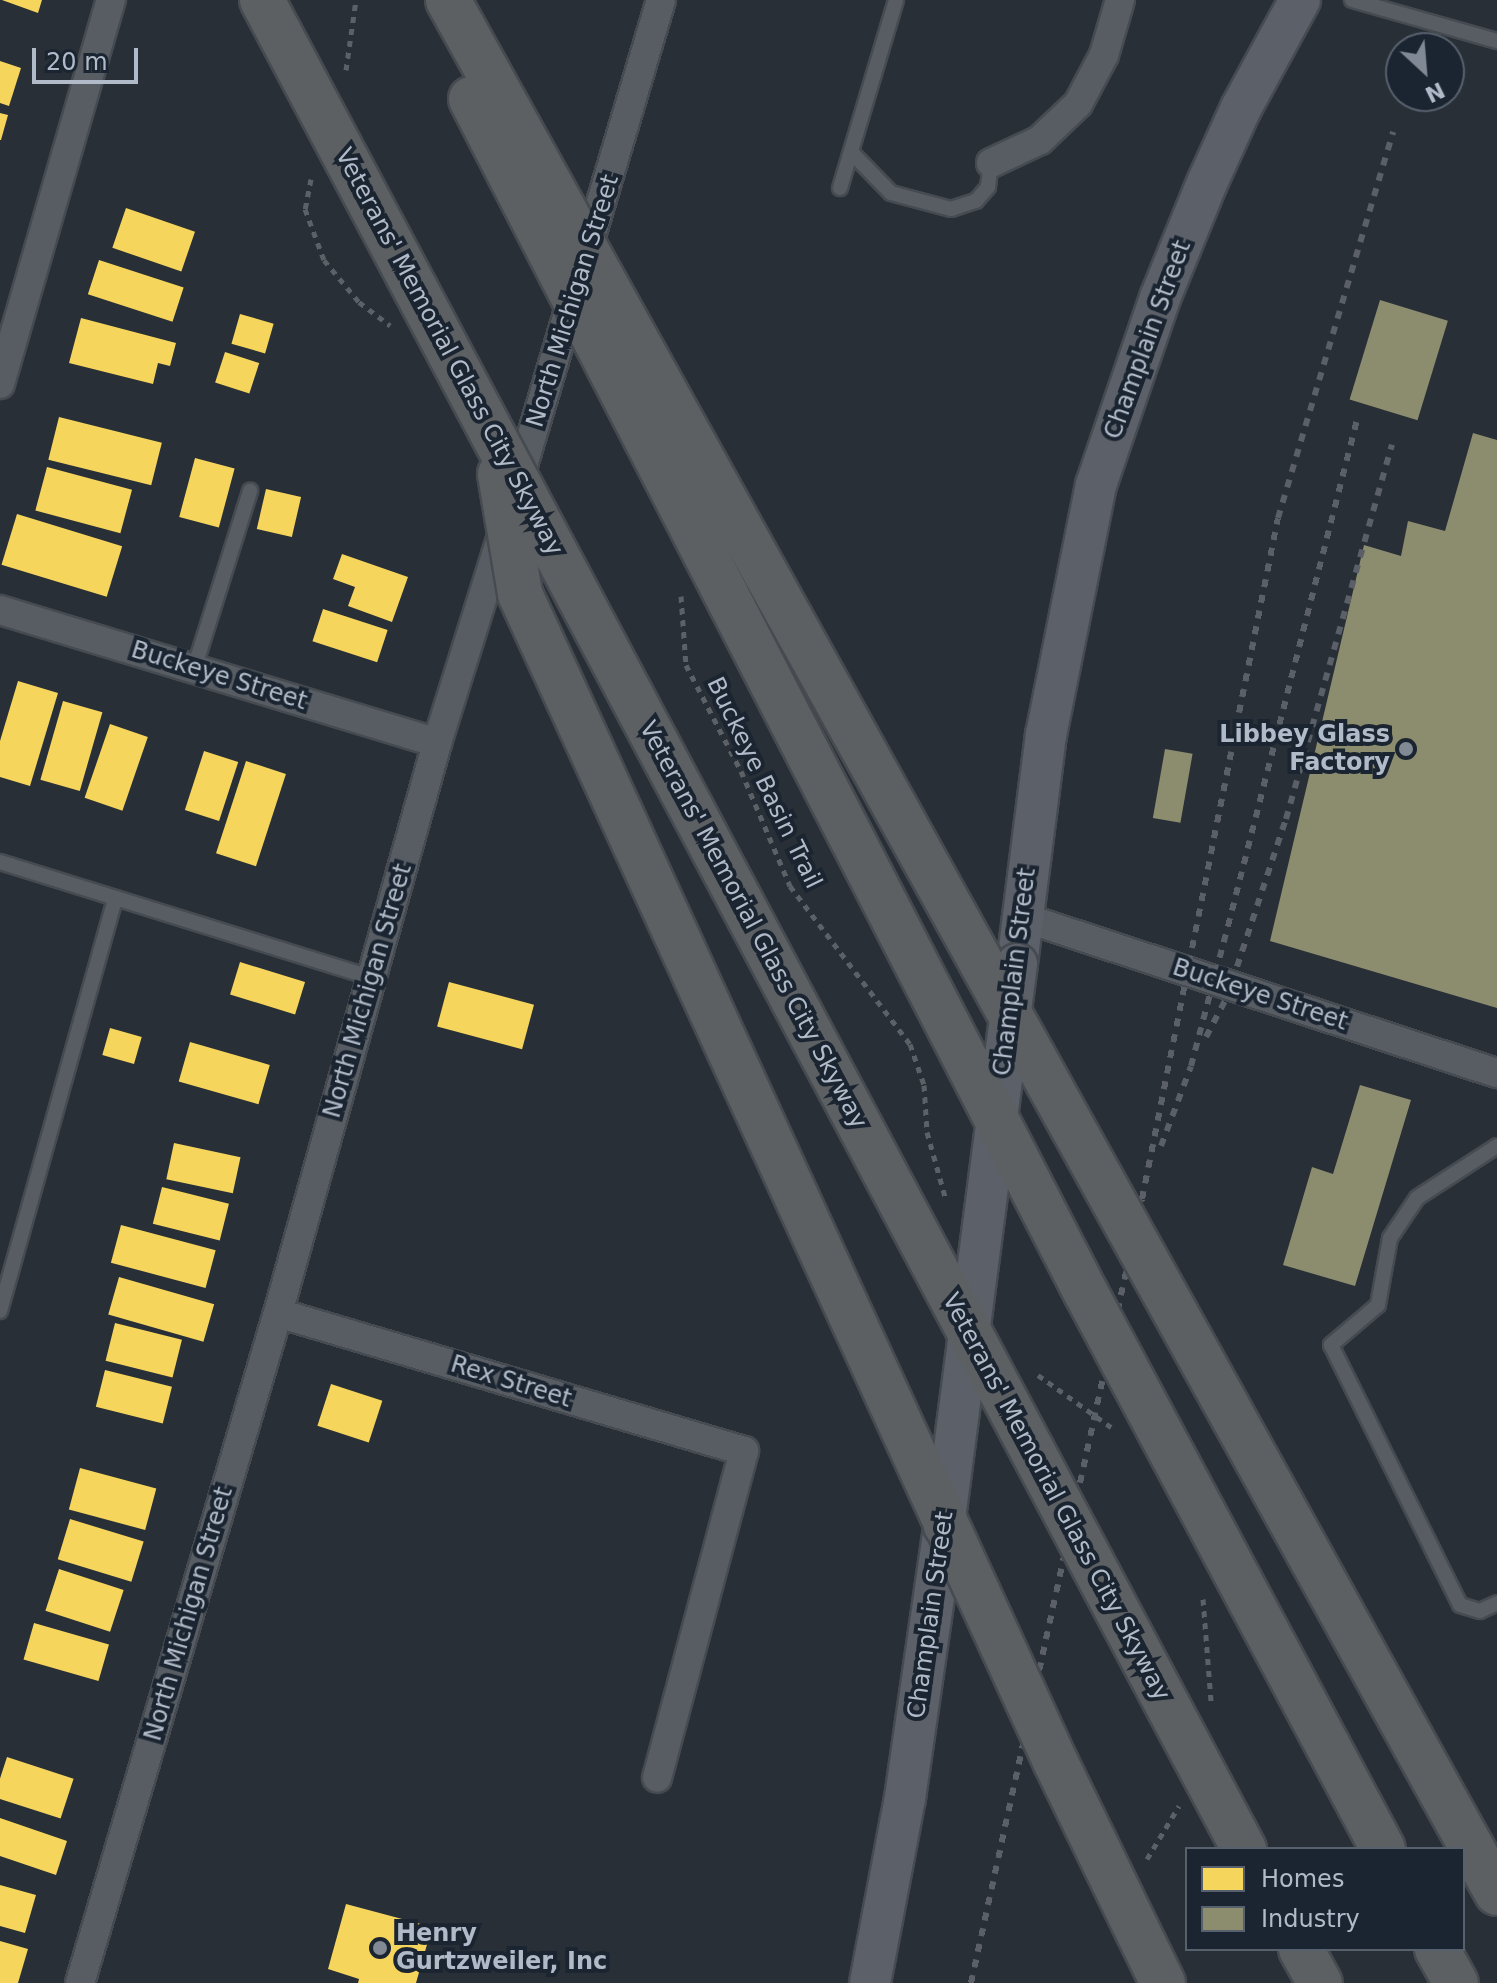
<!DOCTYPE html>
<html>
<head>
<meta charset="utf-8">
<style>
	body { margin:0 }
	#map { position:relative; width:1497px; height:1983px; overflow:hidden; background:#282f36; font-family:"DejaVu Sans",sans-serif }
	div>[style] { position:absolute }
	.homes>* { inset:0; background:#f6d55c; transform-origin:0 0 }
	.industry>* { inset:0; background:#8c8c6e; transform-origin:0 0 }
	.path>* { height:5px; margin-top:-2.5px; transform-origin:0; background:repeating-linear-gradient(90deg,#5b6167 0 6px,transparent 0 12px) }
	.roads { filter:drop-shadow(2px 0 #464b51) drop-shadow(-2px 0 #464b51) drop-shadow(0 2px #464b51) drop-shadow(0 -2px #464b51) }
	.lane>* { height:14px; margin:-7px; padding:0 7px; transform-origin:7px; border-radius:7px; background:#585d64 }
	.street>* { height:28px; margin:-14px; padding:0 14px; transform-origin:14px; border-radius:14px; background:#585d64 }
	.secondary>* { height:40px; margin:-20px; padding:0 20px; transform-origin:20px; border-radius:20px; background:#5c6169 }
	.highway>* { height:44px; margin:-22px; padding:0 22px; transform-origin:22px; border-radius:22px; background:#5d6063 }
	.rail>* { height:6px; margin-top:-3px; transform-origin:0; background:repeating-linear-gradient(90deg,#5b6068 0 8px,transparent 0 16px) }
	.bridges { filter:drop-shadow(2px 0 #464b51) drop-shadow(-2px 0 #464b51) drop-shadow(0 2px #464b51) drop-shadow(0 -2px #464b51) }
	.secondary-bridge>* { height:40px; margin:-20px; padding:0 20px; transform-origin:20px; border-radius:20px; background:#5c6169 }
	.highway-bridge>* { height:44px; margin:-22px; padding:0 22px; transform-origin:22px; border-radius:22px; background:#5d6063 }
	.dots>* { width:22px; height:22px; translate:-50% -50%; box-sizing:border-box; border:4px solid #1b2531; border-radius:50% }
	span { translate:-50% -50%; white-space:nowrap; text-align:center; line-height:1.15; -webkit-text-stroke:8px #1b2531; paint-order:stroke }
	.street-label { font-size:24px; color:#b1bac8 }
	.poi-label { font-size:24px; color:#b1bac8; font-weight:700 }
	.right { translate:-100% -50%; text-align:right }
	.left { translate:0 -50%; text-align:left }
	.legend { position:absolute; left:1185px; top:1847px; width:280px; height:104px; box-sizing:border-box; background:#1b2531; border:2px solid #57616d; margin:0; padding:10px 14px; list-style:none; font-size:24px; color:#b1bac8 }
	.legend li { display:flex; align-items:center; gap:16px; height:40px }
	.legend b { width:40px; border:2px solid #57616d }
	.north { position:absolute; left:1385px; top:32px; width:80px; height:80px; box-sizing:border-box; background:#1b2531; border:2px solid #57616d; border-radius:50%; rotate:154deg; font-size:22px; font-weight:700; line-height:32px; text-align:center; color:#b1bac8 }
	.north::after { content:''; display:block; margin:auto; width:28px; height:36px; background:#818995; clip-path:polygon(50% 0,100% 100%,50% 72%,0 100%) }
	.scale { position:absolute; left:32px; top:48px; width:106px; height:36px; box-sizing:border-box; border:4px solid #b1bac8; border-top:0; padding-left:10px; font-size:24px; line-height:28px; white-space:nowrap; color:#b1bac8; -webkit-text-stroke:6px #1b2531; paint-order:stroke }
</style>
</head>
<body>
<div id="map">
	<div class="homes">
		<i style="clip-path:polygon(2px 0,42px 0,38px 13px)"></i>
		<i style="clip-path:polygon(0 61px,21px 68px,9px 106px,0 103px)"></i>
		<i style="clip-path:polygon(0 113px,8px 115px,1px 140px,0 140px)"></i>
		<i style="left:126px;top:208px;width:73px;height:42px;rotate:19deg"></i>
		<i style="left:99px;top:260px;width:89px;height:36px;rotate:18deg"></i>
		<i style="left:240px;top:314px;width:35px;height:31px;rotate:16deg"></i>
		<i style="clip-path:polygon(81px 318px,176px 343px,170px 366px,158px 363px,153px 384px,69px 363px)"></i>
		<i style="left:225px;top:352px;width:36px;height:32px;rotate:18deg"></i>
		<i style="left:59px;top:417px;width:106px;height:44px;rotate:14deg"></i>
		<i style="left:195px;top:458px;width:41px;height:61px;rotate:15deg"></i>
		<i style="left:47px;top:467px;width:88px;height:45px;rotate:15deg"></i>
		<i style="left:266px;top:489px;width:36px;height:41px;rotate:13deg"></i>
		<i style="left:17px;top:514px;width:110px;height:53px;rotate:17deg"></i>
		<i style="clip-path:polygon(342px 554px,408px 577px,392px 622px,348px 606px,355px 587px,333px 579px)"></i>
		<i style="left:323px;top:609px;width:68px;height:34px;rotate:18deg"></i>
		<i style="clip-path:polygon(18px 681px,58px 693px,30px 786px,0 777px,0 741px)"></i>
		<i style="left:63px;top:701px;width:41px;height:82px;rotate:16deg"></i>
		<i style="left:110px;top:724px;width:40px;height:78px;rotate:19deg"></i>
		<i style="left:204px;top:751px;width:36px;height:62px;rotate:18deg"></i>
		<i style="left:246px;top:761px;width:42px;height:97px;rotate:18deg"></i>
		<i style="left:240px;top:962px;width:68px;height:34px;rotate:17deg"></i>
		<i style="left:449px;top:982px;width:88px;height:46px;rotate:15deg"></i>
		<i style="left:110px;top:1028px;width:33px;height:28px;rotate:16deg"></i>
		<i style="left:190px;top:1042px;width:83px;height:41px;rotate:16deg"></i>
		<i style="left:174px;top:1143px;width:68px;height:37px;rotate:12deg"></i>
		<i style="left:162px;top:1187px;width:69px;height:38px;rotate:14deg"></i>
		<i style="left:121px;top:1225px;width:98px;height:39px;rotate:15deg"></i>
		<i style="left:119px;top:1277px;width:99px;height:39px;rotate:16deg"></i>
		<i style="left:115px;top:1323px;width:69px;height:39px;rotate:14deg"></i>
		<i style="left:105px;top:1370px;width:69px;height:38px;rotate:14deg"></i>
		<i style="left:331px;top:1384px;width:54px;height:44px;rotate:18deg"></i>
		<i style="left:80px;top:1468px;width:79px;height:43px;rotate:15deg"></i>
		<i style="left:70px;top:1519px;width:77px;height:42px;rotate:17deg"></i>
		<i style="left:59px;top:1569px;width:68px;height:44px;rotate:18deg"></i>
		<i style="left:34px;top:1623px;width:78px;height:38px;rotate:16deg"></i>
		<i style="left:7px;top:1757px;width:70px;height:42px;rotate:18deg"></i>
		<i style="clip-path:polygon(0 1818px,67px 1841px,56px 1875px,0 1856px)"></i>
		<i style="clip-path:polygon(0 1885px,36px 1895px,25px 1933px,0 1926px)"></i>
		<i style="clip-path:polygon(346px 1904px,432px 1927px,416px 1983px,358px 1983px,359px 1979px,328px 1969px)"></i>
		<i style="clip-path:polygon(0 1941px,28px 1949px,18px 1983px,0 1983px)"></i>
	</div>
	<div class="industry">
		<i style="left:1380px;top:300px;width:71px;height:104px;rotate:17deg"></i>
		<i style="clip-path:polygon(1473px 433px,1497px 440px,1497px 1008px,1270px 941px,1364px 545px,1401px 556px,1408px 521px,1445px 531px)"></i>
		<i style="left:1165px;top:749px;width:28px;height:70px;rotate:10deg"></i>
		<i style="clip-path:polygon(1360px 1085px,1411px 1100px,1355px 1286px,1283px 1265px,1312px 1167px,1333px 1174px)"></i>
	</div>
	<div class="path">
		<i style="left:346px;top:70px;width:71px;rotate:-81.9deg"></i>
		<i style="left:311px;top:179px;width:31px;rotate:101deg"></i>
		<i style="left:305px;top:209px;width:54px;rotate:69.6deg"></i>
		<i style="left:324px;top:260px;width:55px;rotate:50.2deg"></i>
		<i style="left:359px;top:302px;width:39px;rotate:37deg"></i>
		<i style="left:681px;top:596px;width:69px;rotate:85.9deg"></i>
		<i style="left:686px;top:665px;width:119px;rotate:62.6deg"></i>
		<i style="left:741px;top:771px;width:125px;rotate:66.9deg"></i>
		<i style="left:790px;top:886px;width:198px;rotate:52.8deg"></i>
		<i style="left:910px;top:1044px;width:43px;rotate:71.1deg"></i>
		<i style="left:924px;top:1085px;width:47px;rotate:86.3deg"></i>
		<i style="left:927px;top:1132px;width:71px;rotate:74.4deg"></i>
		<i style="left:1038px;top:1375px;width:90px;rotate:35.5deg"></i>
		<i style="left:1203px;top:1599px;width:102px;rotate:85.5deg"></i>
		<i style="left:1147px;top:1859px;width:62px;rotate:-58.9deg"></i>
	</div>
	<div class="roads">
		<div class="lane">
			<i style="left:1352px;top:0;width:151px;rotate:15.8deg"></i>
			<i style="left:851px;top:152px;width:57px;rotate:45.7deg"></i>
			<i style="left:891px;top:193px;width:62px;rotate:14.9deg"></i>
			<i style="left:951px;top:209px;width:26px;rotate:-18deg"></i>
			<i style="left:976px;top:201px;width:18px;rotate:-49deg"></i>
			<i style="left:988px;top:187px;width:24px;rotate:-83deg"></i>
			<i style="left:840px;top:188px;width:196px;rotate:-73.4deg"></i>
			<i style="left:194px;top:669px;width:187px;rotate:-72.5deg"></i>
			<i style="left:0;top:862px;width:390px;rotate:17.3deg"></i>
			<i style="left:1497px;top:1146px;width:95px;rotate:147deg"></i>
			<i style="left:1417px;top:1198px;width:48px;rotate:124deg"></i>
			<i style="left:1390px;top:1238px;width:68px;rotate:100.2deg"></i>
			<i style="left:1378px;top:1305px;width:62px;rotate:139.6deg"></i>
			<i style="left:1331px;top:1345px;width:290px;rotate:63.6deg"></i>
			<i style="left:1460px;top:1605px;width:21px;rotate:17deg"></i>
			<i style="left:1480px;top:1611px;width:19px;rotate:-25deg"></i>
			<i style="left:0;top:1311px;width:429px;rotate:-74.4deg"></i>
		</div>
		<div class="street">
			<i style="left:991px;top:163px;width:54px;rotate:-25.1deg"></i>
			<i style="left:1040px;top:140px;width:52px;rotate:-43.5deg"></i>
			<i style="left:1078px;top:104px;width:55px;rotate:-62deg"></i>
			<i style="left:1104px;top:55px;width:57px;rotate:-73.8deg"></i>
			<i style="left:0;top:384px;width:400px;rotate:-73.9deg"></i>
			<i style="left:516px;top:489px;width:510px;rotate:-73.48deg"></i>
			<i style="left:0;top:610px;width:457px;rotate:16.9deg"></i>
			<i style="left:1022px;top:917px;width:500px;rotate:18.2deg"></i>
			<i style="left:278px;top:1313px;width:486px;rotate:16.5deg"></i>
			<i style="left:744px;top:1451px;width:338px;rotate:104.9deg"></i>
			<i style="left:80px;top:1983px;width:699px;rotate:-73.54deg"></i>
			<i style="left:278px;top:1313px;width:592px;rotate:-74.41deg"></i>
			<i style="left:437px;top:743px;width:224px;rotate:-72.6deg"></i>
		</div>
		<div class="secondary">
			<i style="left:1017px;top:964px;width:231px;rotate:-82.8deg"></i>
			<i style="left:1046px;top:735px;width:255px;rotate:-78.7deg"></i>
			<i style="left:1096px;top:485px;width:198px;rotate:-71.1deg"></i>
			<i style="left:1160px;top:298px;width:124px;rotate:-67.8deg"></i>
			<i style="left:1207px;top:183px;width:82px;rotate:-65.6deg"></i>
			<i style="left:1241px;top:108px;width:123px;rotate:-61.4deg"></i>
			<i style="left:870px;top:1983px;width:188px;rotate:-79.3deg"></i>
			<i style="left:905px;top:1798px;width:275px;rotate:-81.8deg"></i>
		</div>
		<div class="highway">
			<i style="left:1301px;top:1949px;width:39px;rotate:61deg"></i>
			<i style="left:1437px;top:1949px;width:39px;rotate:61deg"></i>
		</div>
	</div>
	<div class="rail">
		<i style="left:1206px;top:1037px;width:45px;rotate:-62.3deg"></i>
		<i style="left:1227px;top:997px;width:188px;rotate:-71.7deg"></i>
		<i style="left:1286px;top:819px;width:389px;rotate:-74.2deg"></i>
		<i style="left:1161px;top:1146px;width:85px;rotate:-69.4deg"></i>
		<i style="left:1191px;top:1066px;width:145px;rotate:-75.2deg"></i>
		<i style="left:1228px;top:926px;width:522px;rotate:-75.7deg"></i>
		<i style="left:971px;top:1983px;width:802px;rotate:-77.7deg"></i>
		<i style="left:1142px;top:1199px;width:694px;rotate:-78.71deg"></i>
		<i style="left:1278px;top:518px;width:403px;rotate:-73.4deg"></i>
	</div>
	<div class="bridges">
		<div class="secondary-bridge">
			<i style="left:944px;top:1526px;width:567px;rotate:-82.6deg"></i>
		</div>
		<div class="highway-bridge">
			<i style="left:262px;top:0;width:2094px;rotate:62.03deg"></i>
			<i style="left:448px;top:0;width:2164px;rotate:61.01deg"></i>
			<i style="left:471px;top:99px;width:1343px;rotate:62.75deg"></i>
			<i style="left:1086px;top:1293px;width:630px;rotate:61.89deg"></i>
			<i style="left:500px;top:474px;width:122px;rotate:80.5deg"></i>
			<i style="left:520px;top:594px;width:1286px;rotate:65.37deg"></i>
			<i style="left:1056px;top:1763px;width:245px;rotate:64.1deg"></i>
		</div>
	</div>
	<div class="dots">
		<i style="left:1406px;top:749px;background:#818995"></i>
		<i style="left:380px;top:1948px;background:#818995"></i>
	</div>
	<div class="street-label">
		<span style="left:573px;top:301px;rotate:-73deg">North Michigan Street</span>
		<span style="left:1148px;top:340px;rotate:-70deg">Champlain Street</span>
		<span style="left:449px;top:352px;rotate:62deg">Veterans' Memorial Glass City Skyway</span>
		<span style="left:219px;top:676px;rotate:17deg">Buckeye Street</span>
		<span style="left:764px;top:783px;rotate:64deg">Buckeye Basin Trail</span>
		<span style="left:753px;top:925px;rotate:62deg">Veterans' Memorial Glass City Skyway</span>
		<span style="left:1015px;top:972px;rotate:-83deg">Champlain Street</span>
		<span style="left:368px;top:991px;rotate:-74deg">North Michigan Street</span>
		<span style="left:1260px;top:995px;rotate:18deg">Buckeye Street</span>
		<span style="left:511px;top:1382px;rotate:17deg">Rex Street</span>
		<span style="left:1056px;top:1497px;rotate:62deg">Veterans' Memorial Glass City Skyway</span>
		<span style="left:189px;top:1614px;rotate:-74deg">North Michigan Street</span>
		<span style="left:931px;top:1615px;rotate:-82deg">Champlain Street</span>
	</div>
	<div class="poi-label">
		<span class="right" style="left:1390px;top:749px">Libbey Glass<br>Factory</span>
		<span class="left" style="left:396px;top:1948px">Henry<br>Gurtzweiler, Inc</span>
	</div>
	<ul class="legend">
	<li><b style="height:22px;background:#f6d55c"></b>Homes</li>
	<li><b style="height:22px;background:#8c8c6e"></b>Industry</li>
	</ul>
	<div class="north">N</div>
	<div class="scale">20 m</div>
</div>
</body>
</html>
